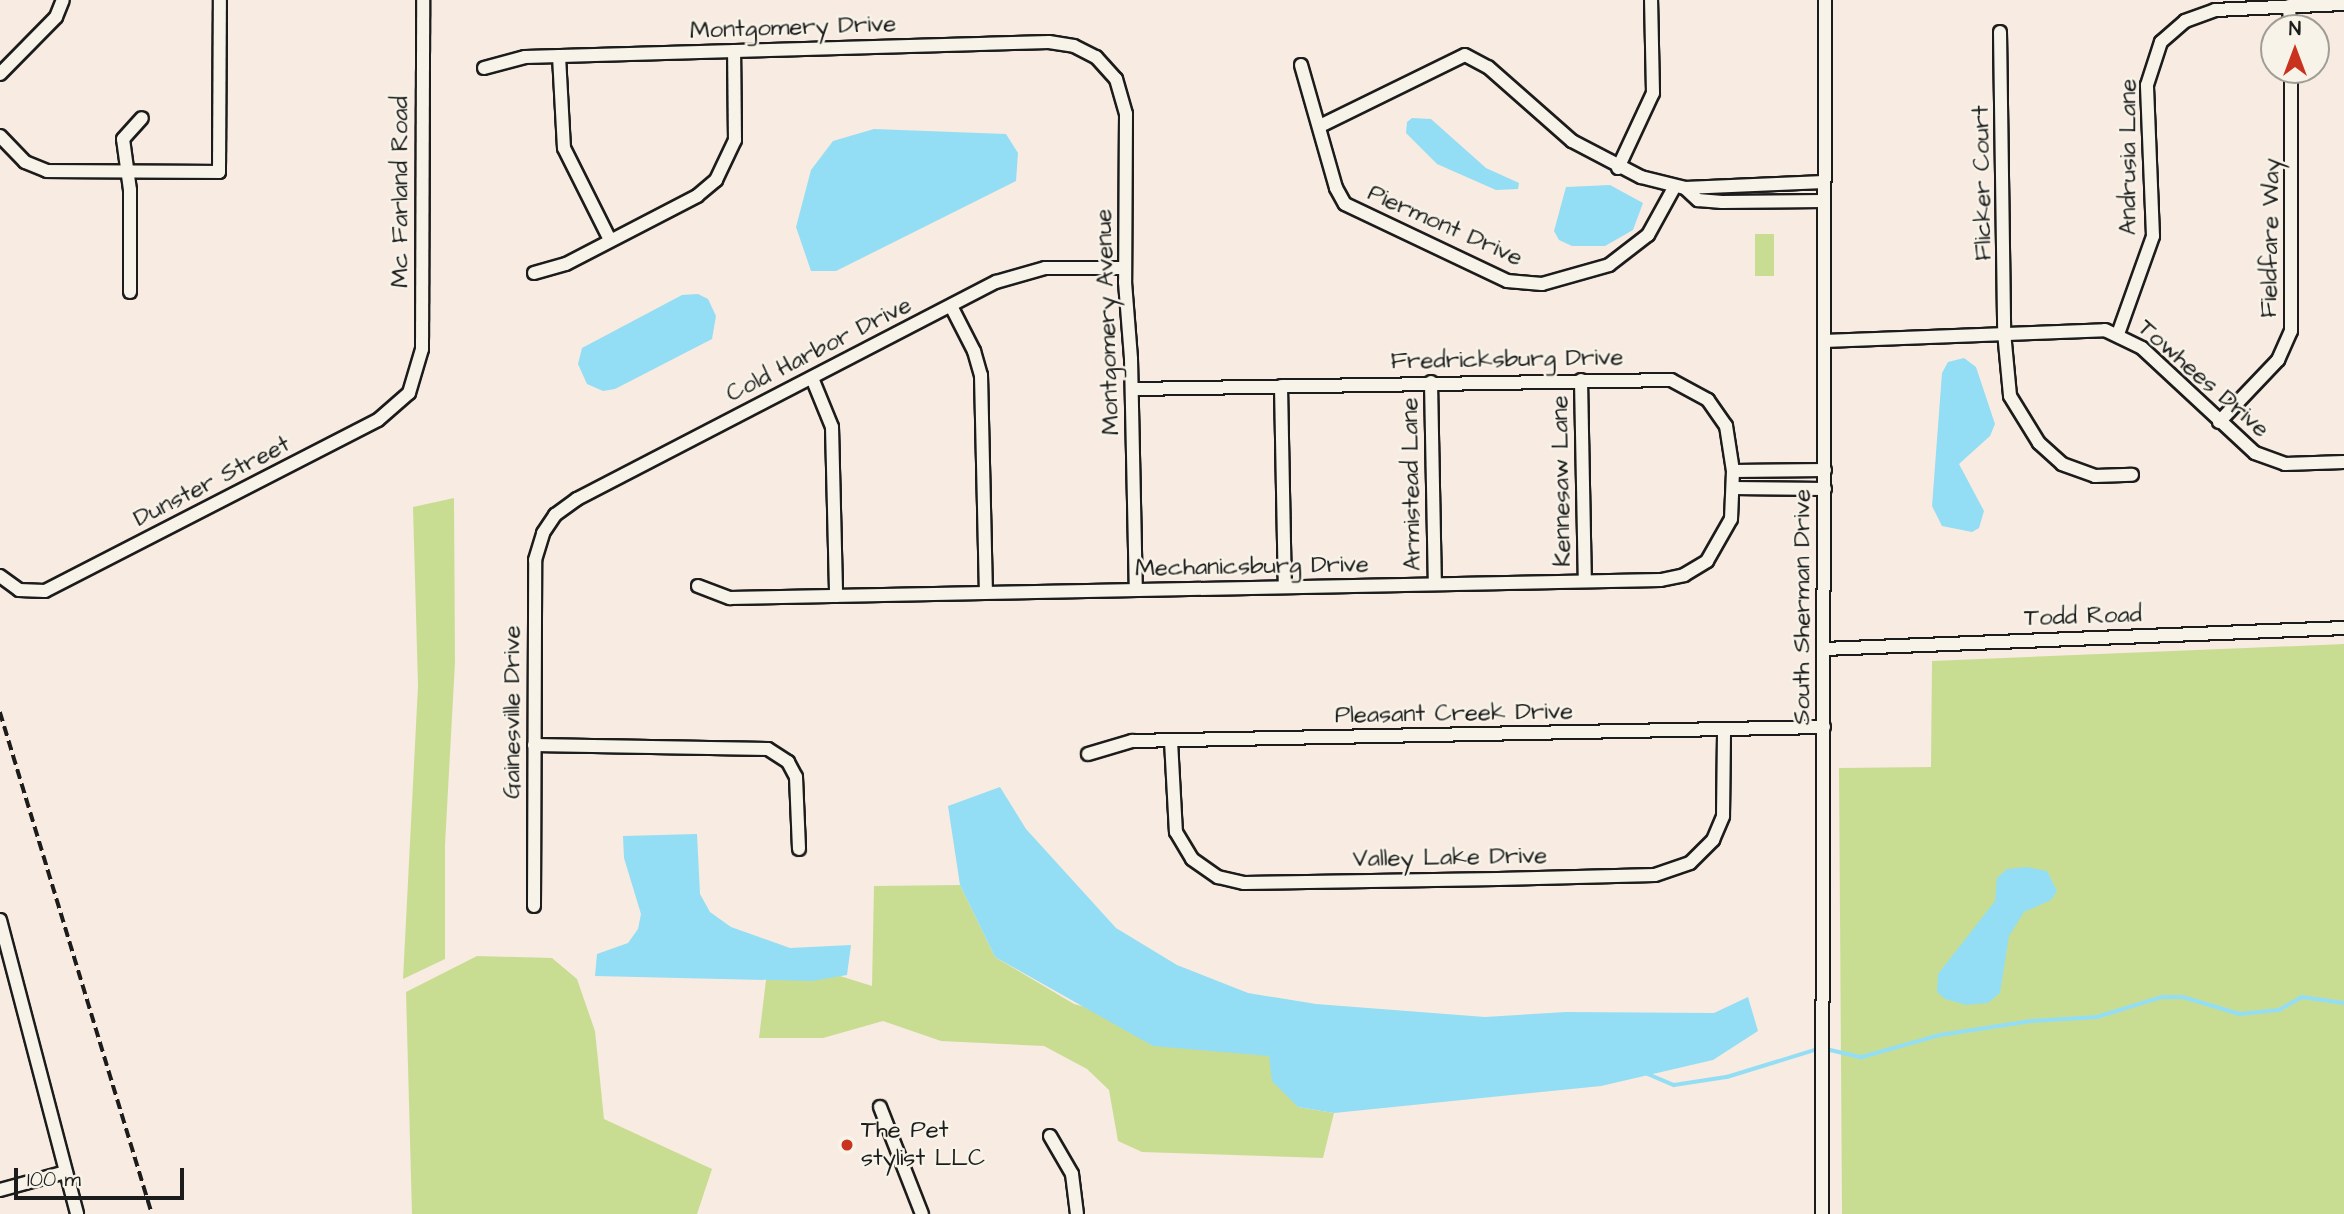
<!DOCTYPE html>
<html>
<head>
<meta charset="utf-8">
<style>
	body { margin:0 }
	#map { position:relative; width:2344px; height:1214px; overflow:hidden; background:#f8ebe1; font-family:"Architects Daughter",sans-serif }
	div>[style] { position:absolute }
	.green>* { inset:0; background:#c9dd92; transform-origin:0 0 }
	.water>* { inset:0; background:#93def4 }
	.stream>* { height:3.5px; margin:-1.75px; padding:0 1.75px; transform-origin:1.75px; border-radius:1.75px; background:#93def4 }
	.roads { filter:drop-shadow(2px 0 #1c1c1c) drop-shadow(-2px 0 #1c1c1c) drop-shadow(0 2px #1c1c1c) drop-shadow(0 -2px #1c1c1c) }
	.minor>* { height:12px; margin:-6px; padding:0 6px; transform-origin:6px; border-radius:6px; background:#f7f3e8 }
	.rail>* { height:3.5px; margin-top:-1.75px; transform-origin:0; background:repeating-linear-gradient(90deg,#1c1c1c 0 10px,transparent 0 15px) }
	.dots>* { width:19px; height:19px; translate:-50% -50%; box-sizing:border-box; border:4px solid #f7f3e8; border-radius:50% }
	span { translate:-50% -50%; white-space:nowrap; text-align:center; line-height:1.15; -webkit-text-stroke:5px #f7f3e8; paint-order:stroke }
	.street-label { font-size:24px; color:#1c1c1c }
	.poi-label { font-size:24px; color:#1c1c1c }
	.left { translate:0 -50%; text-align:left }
	.north { position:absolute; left:2260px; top:14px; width:70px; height:70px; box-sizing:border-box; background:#f7f3e8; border:2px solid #9f9d96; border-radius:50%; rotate:0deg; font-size:19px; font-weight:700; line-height:28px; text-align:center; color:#1c1c1c }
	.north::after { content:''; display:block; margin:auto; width:24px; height:32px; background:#c8321e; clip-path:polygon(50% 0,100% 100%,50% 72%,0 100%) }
	.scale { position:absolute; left:14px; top:1168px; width:170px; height:32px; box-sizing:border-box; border:4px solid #1c1c1c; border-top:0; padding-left:9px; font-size:21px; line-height:24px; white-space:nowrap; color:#1c1c1c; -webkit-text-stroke:5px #f7f3e8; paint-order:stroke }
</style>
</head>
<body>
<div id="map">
	<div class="green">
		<i style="left:1755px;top:234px;width:19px;height:42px"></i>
		<i style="clip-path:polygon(454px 498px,455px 662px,445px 845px,445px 959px,403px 979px,418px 686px,413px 507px)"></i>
		<i style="clip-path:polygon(2344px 644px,2344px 1214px,1842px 1214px,1839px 768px,1931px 767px,1932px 661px)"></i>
		<i style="clip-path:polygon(960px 885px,995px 957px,1074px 1004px,1269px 1056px,1298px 1107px,1334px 1113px,1323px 1158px,1142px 1152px,1118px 1141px,1109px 1090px,1087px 1069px,1044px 1046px,941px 1041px,883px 1021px,823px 1038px,759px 1038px,766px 980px,840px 976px,872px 986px,874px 886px)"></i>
		<i style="clip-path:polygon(477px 956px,552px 958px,577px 979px,595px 1031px,604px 1119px,712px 1169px,697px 1214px,412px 1214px,406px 992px)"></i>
	</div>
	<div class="water">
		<i style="clip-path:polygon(1412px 118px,1431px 119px,1486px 168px,1519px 183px,1518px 189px,1496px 190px,1437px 164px,1406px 133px,1407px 122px)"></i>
		<i style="clip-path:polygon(874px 129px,1006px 134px,1018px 153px,1016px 181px,836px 271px,811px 271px,796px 227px,811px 170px,833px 141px)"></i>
		<i style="clip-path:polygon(1610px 185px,1643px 203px,1633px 230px,1605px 246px,1572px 246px,1559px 240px,1554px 231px,1566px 187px)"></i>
		<i style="clip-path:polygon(698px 294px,708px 299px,716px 316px,712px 339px,615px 389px,603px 391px,587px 384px,578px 364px,582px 348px,682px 295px)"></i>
		<i style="clip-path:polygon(1964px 358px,1976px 367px,1995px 424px,1990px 436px,1959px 464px,1984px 511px,1979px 528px,1972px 532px,1942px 526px,1932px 506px,1942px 373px,1948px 362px)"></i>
		<i style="clip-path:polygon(1000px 787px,1026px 829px,1116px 928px,1177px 965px,1248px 993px,1316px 1004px,1485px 1017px,1566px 1012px,1714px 1013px,1748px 997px,1758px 1031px,1713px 1060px,1601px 1086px,1334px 1113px,1298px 1107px,1272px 1081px,1269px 1056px,1153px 1046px,995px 957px,960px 885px,948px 806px)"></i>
		<i style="clip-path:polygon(697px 834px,700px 894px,710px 912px,731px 927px,790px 948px,851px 945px,847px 975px,812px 981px,595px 976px,597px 954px,628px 943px,638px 929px,641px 914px,624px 858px,623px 836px)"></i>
		<i style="clip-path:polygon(2027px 867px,2047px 871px,2057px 891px,2051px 900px,2024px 912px,2009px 936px,2000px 993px,1988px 1003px,1966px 1005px,1945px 999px,1937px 992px,1938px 974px,1995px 901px,1997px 878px,2007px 869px)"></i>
	</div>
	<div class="stream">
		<i style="left:1826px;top:1049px;width:37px;rotate:13deg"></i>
		<i style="left:1862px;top:1057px;width:81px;rotate:-15.8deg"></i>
		<i style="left:1940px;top:1035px;width:92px;rotate:-8.7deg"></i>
		<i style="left:2031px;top:1021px;width:66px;rotate:-3.5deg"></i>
		<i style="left:2097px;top:1017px;width:68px;rotate:-17.1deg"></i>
		<i style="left:2162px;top:997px;width:21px"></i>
		<i style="left:2183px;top:997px;width:59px;rotate:16.6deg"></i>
		<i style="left:2240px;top:1014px;width:39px;rotate:-6deg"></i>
		<i style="left:2279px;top:1010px;width:26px;rotate:-29deg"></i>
		<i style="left:2302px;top:997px;width:42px;rotate:8.1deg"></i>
		<i style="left:1648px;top:1074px;width:28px;rotate:23deg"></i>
		<i style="left:1674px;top:1085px;width:54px;rotate:-8.6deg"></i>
		<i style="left:1727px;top:1077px;width:95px;rotate:-17.1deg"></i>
	</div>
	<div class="roads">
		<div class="minor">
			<i style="left:2289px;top:6px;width:22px;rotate:87deg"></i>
			<i style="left:2000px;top:32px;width:300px;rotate:89.2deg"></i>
			<i style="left:2004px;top:332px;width:64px;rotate:84.6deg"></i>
			<i style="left:2010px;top:396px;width:55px;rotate:58.3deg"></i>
			<i style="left:2039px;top:443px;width:31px;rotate:42deg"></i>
			<i style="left:2062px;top:464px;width:35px;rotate:20deg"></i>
			<i style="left:2095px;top:476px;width:37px;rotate:-2deg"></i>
			<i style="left:559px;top:56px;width:92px;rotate:86.9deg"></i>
			<i style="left:564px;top:148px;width:103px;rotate:63.4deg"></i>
			<i style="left:1301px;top:65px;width:128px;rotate:74.1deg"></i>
			<i style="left:1336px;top:188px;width:18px;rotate:61deg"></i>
			<i style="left:1345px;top:204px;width:179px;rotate:25.4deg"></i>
			<i style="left:1507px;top:281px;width:35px;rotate:5deg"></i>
			<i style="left:1542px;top:284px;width:70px;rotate:-15.8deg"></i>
			<i style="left:1609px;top:265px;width:49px;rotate:-37.6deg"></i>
			<i style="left:1648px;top:235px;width:56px;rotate:-61.1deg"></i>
			<i style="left:484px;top:68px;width:42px;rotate:-15deg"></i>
			<i style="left:525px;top:57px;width:524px;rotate:-1.64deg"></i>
			<i style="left:1049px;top:42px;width:25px;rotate:9deg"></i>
			<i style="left:1074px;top:46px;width:25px;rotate:27deg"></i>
			<i style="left:1096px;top:57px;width:30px;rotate:48deg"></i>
			<i style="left:1116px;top:79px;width:36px;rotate:74deg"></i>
			<i style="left:1126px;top:114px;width:168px;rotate:90.3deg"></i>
			<i style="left:1125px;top:282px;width:77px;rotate:85.5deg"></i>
			<i style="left:1131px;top:359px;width:231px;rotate:88.8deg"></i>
			<i style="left:0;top:74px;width:80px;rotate:-45.5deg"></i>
			<i style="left:56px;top:17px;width:18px;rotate:-68deg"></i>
			<i style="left:1320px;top:126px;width:161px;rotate:-26.1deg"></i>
			<i style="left:1465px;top:55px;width:26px;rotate:28deg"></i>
			<i style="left:1488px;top:67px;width:112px;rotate:41.4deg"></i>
			<i style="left:1572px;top:141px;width:78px;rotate:27.6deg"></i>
			<i style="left:1641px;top:177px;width:45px;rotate:14deg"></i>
			<i style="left:1685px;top:188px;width:139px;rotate:-2.5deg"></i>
			<i style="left:0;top:136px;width:36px;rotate:46deg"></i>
			<i style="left:25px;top:162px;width:24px;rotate:22deg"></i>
			<i style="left:47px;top:171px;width:172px;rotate:0.3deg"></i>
			<i style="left:219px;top:172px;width:172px;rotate:-89.7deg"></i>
			<i style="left:1618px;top:168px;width:83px;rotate:-65deg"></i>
			<i style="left:1653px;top:93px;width:93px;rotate:-91.2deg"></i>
			<i style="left:1685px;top:188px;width:18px;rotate:43deg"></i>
			<i style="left:1698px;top:200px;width:24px;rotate:5deg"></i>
			<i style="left:1722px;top:202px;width:101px;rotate:-0.6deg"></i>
			<i style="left:534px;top:273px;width:33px;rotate:-16deg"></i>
			<i style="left:566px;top:264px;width:148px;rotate:-27.4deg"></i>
			<i style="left:697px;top:196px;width:25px;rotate:-40deg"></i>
			<i style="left:716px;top:180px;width:44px;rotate:-64.6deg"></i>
			<i style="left:735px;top:140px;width:89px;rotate:-90.6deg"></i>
			<i style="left:130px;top:292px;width:102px;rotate:-90deg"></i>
			<i style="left:130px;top:190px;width:51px;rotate:-97.8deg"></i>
			<i style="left:123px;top:139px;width:28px;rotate:-48deg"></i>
			<i style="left:951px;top:306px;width:51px;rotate:62.9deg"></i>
			<i style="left:974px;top:351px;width:25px;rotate:74deg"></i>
			<i style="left:981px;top:375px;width:217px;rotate:88.7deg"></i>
			<i style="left:2118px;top:334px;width:104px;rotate:-70.3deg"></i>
			<i style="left:2153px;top:236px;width:151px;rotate:-92.3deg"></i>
			<i style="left:2147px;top:85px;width:45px;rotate:-72deg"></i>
			<i style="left:2161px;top:42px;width:32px;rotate:-41deg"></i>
			<i style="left:2185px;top:21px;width:32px;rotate:-20deg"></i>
			<i style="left:2215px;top:10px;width:129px;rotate:-2.7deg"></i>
			<i style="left:1824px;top:341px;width:281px;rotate:-2.2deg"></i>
			<i style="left:2105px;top:330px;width:41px;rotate:25.9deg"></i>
			<i style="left:2142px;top:348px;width:154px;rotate:42.9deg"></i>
			<i style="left:2255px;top:453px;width:32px;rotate:20deg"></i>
			<i style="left:2285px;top:464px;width:59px;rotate:-1.9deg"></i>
			<i style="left:812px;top:378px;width:53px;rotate:67.8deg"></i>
			<i style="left:832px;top:427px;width:169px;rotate:88.6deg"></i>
			<i style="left:1581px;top:380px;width:201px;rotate:88.9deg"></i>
			<i style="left:1431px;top:382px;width:202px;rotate:88.9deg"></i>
			<i style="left:1281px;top:386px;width:201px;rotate:88.9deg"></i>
			<i style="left:2219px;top:422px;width:86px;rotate:-46.4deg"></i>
			<i style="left:2278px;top:360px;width:32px;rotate:-66deg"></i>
			<i style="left:2291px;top:331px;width:261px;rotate:-90deg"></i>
			<i style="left:1733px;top:471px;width:92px;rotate:-0.6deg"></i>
			<i style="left:1733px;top:488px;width:92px;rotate:0.6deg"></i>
			<i style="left:0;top:576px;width:24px;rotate:36deg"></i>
			<i style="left:19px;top:590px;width:26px;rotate:2deg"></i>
			<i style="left:45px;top:591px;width:374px;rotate:-27.2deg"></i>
			<i style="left:378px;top:420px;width:41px;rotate:-41.1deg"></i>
			<i style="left:409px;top:393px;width:46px;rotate:-73.5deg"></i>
			<i style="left:422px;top:349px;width:349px;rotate:-89.8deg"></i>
			<i style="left:698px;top:586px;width:34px;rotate:21deg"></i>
			<i style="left:730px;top:598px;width:931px;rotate:-1.11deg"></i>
			<i style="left:1661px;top:580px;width:24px;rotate:-12deg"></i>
			<i style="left:1684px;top:575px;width:27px;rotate:-31deg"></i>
			<i style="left:1707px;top:561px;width:48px;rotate:-60.3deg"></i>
			<i style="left:1731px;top:519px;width:48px;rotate:-87.6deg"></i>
			<i style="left:1733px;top:471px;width:46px;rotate:-98.8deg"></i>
			<i style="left:1726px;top:426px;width:32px;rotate:-125deg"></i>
			<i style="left:1708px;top:400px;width:42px;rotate:-151.6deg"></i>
			<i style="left:1671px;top:380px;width:539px;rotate:179.04deg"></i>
			<i style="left:1824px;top:649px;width:520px;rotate:-2.31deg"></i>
			<i style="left:1171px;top:741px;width:91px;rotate:86.9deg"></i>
			<i style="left:1176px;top:832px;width:31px;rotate:59deg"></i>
			<i style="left:1192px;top:859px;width:32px;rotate:35deg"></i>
			<i style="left:1218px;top:877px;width:27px;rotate:13deg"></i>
			<i style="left:1244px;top:883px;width:254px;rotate:-0.9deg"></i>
			<i style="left:1498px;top:879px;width:157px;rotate:-1.5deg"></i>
			<i style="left:1655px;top:875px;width:37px;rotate:-19deg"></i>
			<i style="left:1690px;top:863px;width:33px;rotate:-45deg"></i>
			<i style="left:1713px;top:840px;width:26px;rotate:-67deg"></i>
			<i style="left:1723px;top:816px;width:87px;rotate:-89.3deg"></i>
			<i style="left:534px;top:745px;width:234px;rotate:1deg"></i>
			<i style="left:768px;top:749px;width:24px;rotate:33deg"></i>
			<i style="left:788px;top:762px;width:17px;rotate:62deg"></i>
			<i style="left:796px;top:777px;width:72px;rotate:87.6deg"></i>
			<i style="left:1088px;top:754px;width:46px;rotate:-16.5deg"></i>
			<i style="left:1132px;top:741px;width:692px;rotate:-1.16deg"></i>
			<i style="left:534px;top:906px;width:346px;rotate:-89.8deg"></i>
			<i style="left:535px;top:560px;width:28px;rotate:-73deg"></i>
			<i style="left:543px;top:533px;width:22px;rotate:-56deg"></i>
			<i style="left:555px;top:515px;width:27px;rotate:-36deg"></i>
			<i style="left:577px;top:499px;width:472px;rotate:-27.4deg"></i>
			<i style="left:996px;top:282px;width:51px;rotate:-15.9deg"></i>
			<i style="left:1045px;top:268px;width:80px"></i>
			<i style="left:0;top:920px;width:304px;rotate:75.3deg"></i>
			<i style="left:880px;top:1107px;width:115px;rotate:68.6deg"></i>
			<i style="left:1050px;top:1136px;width:44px;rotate:59.9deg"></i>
			<i style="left:1072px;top:1174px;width:40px;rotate:82.9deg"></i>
			<i style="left:0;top:1190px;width:68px;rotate:-15.3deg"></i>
			<i style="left:1822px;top:1214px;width:1214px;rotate:-89.86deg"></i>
		</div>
	</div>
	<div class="rail">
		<i style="left:0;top:712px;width:525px;rotate:73.15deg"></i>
	</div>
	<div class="dots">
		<i style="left:847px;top:1145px;background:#c8321e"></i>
	</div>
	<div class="street-label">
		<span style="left:793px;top:28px;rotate:-2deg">Montgomery Drive</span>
		<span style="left:2129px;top:157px;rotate:-90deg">Andrusia Lane</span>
		<span style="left:1983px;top:183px;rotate:-91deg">Flicker Court</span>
		<span style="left:401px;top:192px;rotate:-90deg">Mc Farland Road</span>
		<span style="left:1445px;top:226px;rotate:24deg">Piermont Drive</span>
		<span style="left:2271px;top:238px;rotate:-89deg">Fieldfare Way</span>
		<span style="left:1108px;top:322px;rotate:-92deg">Montgomery Avenue</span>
		<span style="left:819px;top:350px;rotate:-27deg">Cold Harbor Drive</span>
		<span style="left:1507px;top:360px;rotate:-1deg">Fredricksburg Drive</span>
		<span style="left:2203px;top:379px;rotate:41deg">Towhees Drive</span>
		<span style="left:1562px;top:481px;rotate:-91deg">Kennesaw Lane</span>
		<span style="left:212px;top:482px;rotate:-27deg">Dunster Street</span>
		<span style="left:1412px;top:484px;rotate:-91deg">Armistead Lane</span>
		<span style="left:1252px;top:567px;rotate:-1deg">Mechanicsburg Drive</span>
		<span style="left:1803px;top:607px;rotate:-90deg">South Sherman Drive</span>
		<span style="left:2083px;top:617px;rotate:-2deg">Todd Road</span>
		<span style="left:513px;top:712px;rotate:-90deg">Gainesville Drive</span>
		<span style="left:1454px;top:714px;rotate:-1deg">Pleasant Creek Drive</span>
		<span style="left:1450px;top:858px;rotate:-1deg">Valley Lake Drive</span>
	</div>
	<div class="poi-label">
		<span class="left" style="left:861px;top:1145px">The Pet<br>stylist LLC</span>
	</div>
	<div class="north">N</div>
	<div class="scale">100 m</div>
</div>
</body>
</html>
